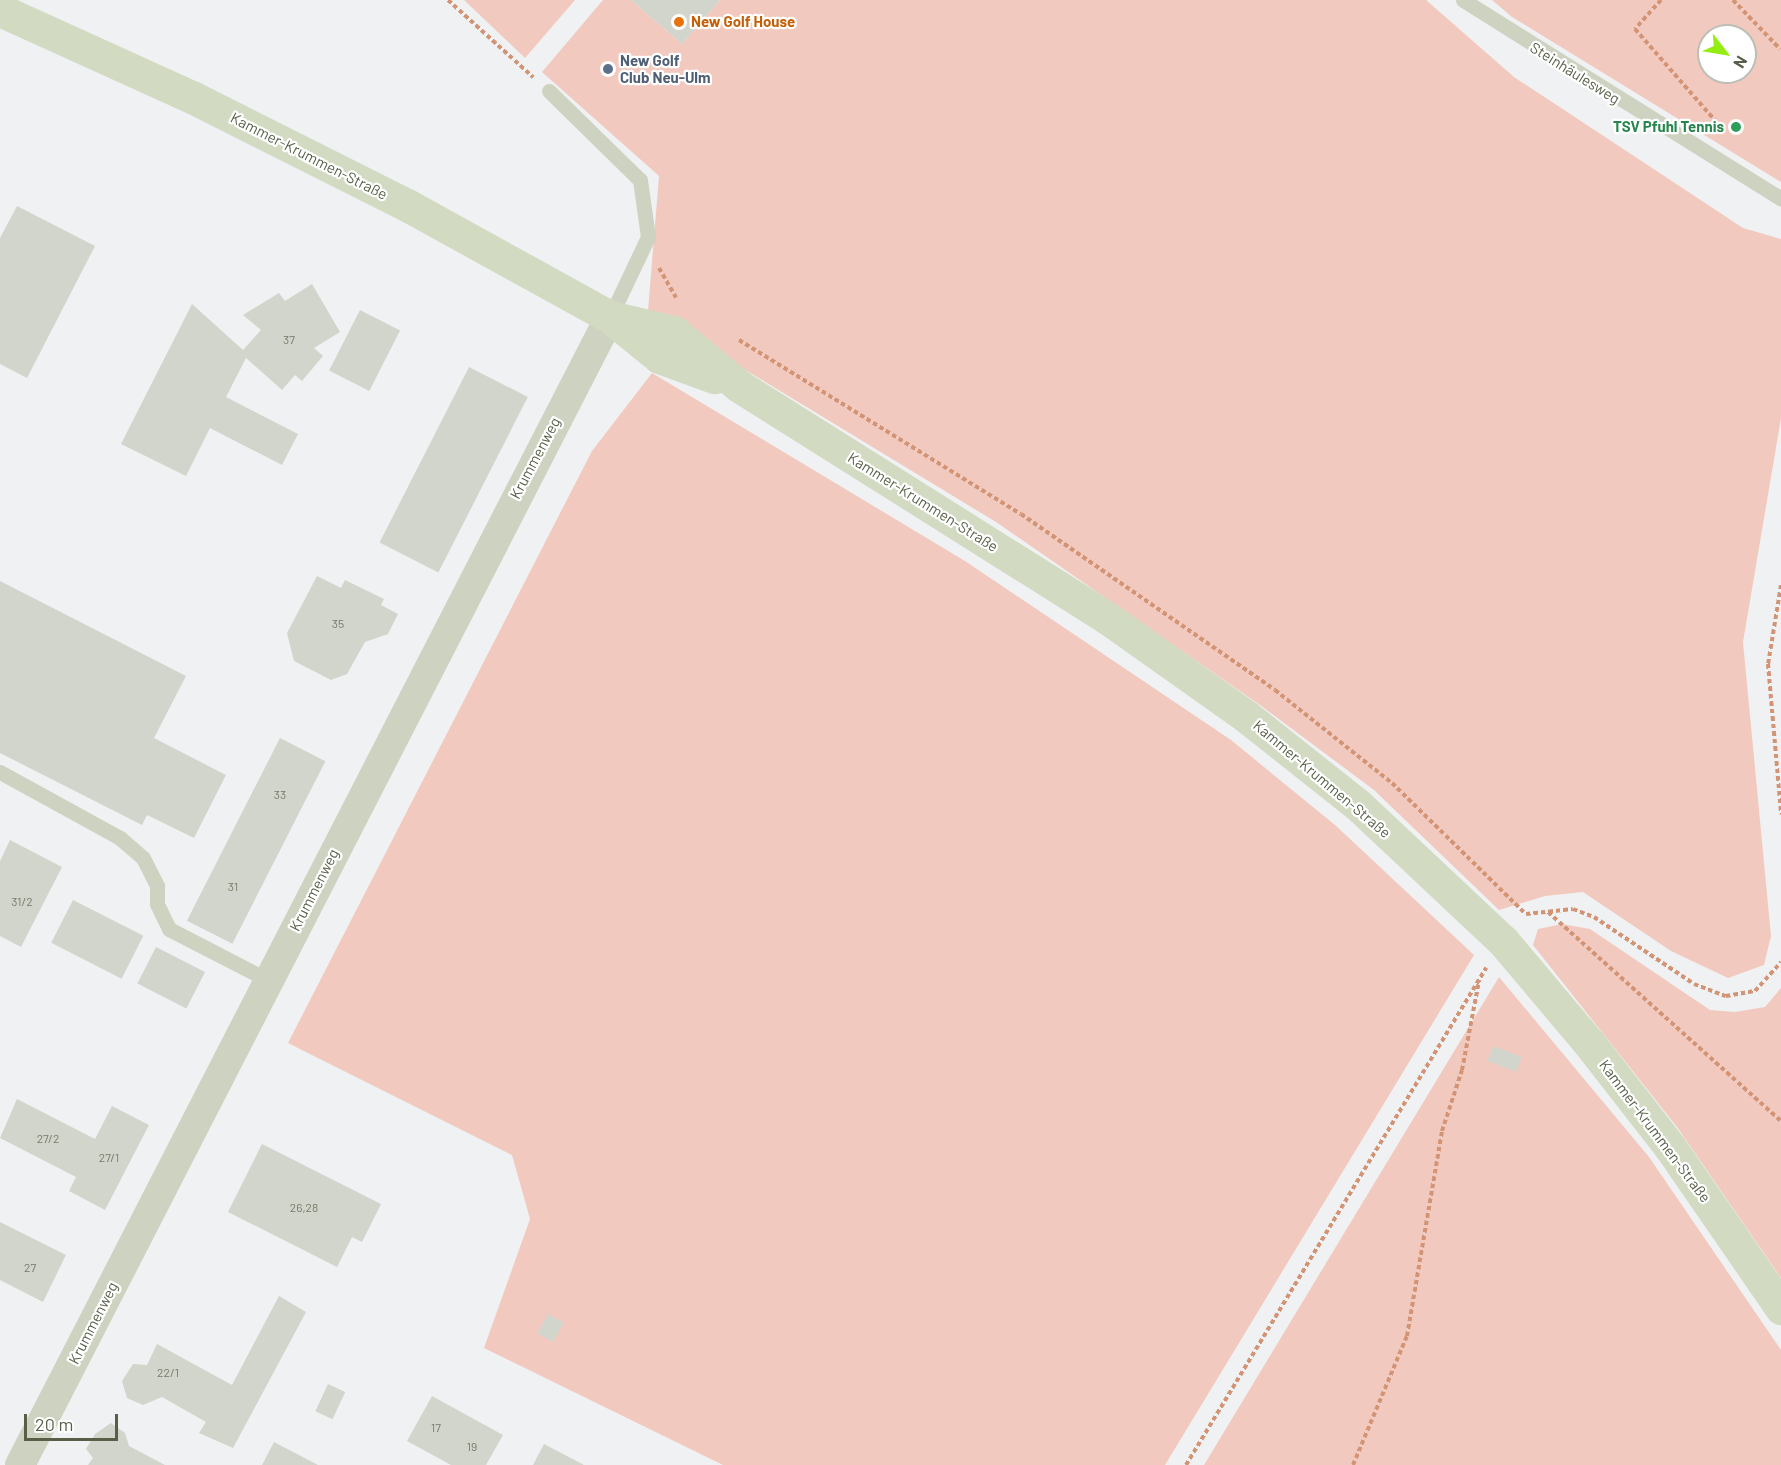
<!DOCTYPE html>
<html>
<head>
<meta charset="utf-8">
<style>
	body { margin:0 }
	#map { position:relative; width:1781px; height:1465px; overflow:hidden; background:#f0f1f3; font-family:Barlow,sans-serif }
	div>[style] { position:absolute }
	.green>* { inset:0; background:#f2c9be }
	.building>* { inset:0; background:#d1d5cc; transform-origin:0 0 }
	.path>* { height:4px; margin-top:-2px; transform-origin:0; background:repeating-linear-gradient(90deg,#d29474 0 4.5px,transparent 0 7.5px) }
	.lane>* { height:15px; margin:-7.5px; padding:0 7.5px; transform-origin:7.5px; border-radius:7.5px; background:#ced3c1 }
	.street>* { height:30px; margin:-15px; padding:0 15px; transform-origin:15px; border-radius:15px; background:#ced3c1 }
	.secondary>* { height:33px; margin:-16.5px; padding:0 16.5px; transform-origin:16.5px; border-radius:16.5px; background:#d2dac2 }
	.dots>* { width:16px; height:16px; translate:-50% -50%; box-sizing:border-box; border:3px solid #fff; border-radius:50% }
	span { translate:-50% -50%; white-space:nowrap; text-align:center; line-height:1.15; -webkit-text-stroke:4.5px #fff; paint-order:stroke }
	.number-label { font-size:12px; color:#767c68 }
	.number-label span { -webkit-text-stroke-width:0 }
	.food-label { font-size:15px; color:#c56008; font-weight:700 }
	.left { translate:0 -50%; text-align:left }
	.service-label { font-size:15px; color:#4e5e75; font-weight:700 }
	.street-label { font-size:15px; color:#585f47 }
	.leisure-label { font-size:15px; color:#27864d; font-weight:700 }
	.right { translate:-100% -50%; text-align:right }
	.north { position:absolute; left:1697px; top:24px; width:60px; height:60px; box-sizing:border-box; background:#fff; border:2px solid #bcbfb5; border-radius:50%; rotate:121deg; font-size:16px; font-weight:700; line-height:24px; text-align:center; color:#585f47 }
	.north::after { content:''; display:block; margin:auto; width:21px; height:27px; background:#94ed10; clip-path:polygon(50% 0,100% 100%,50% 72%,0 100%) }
	.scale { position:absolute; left:24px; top:1414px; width:94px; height:27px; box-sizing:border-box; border:3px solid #585f47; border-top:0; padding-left:8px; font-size:18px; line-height:21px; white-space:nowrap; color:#585f47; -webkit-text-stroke:4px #fff; paint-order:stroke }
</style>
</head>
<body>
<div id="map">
	<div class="green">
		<i style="clip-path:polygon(464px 0,575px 0,525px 58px)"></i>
		<i style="clip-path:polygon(603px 0,631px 0,682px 44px,720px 0,1426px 0,1514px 77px,1743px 228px,1781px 239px,1781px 418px,1743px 642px,1771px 936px,1764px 965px,1728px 978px,1671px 951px,1583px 892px,1545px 896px,1499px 910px,1374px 790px,1260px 705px,996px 522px,648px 311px,659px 176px,542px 72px)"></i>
		<i style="clip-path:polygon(evenodd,1492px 0,1781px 0,1781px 182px,1512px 17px,1492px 0,1709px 36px,1745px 36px,1745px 72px,1709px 72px,1709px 36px)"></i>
		<i style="clip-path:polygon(652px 373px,965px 561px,1231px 740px,1335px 825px,1474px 955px,1165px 1465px,723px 1465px,484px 1348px,530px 1219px,512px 1155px,288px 1043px,592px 451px)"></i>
		<i style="clip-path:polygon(1562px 924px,1590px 929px,1710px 1010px,1735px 1012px,1765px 1007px,1781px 988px,1781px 1278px,1677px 1127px,1533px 945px,1538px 929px)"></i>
		<i style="clip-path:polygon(1499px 977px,1649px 1157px,1781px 1350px,1781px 1465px,1204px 1465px)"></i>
	</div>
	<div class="building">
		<i style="clip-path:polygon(631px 0,720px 0,682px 44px)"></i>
		<i style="clip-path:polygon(17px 206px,95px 246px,27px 378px,0 364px,0 238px)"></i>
		<i style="clip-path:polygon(312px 284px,340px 332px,314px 348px,323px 356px,302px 381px,295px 375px,282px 390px,246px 358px,226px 397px,298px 434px,282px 465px,210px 428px,186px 476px,121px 444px,192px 304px,243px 350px,261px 330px,243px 315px,279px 293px,285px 301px)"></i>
		<i style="left:360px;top:310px;width:45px;height:68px;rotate:27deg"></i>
		<i style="left:469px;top:367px;width:66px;height:197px;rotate:27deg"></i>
		<i style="clip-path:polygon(317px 576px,341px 588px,345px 580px,384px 599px,381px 605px,398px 614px,388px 634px,365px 642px,347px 674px,331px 680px,294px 661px,287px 633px)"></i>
		<i style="clip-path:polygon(0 581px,186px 676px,154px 738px,226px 775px,194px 838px,147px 815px,142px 825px,0 753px)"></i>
		<i style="left:280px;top:738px;width:51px;height:205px;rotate:27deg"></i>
		<i style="clip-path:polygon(10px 840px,62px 867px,21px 947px,0 936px,0 861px)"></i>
		<i style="left:73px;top:900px;width:79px;height:48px;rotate:27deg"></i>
		<i style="left:156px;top:947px;width:55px;height:41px;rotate:27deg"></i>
		<i style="left:1493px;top:1046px;width:31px;height:16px;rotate:21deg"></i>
		<i style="clip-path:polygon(17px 1099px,95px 1139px,112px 1106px,149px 1125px,105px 1210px,69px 1191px,76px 1177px,0 1138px)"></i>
		<i style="clip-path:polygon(262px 1144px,381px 1204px,362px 1242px,352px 1237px,337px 1267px,228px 1212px)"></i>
		<i style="clip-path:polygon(0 1222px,66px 1255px,43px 1302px,0 1280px)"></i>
		<i style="clip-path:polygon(279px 1296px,306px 1312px,233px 1448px,199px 1433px,206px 1422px,162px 1397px,143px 1405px,127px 1398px,122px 1381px,133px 1364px,147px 1365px,157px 1344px,232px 1385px)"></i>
		<i style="left:548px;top:1314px;width:18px;height:22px;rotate:29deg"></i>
		<i style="left:328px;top:1384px;width:19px;height:30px;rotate:25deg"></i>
		<i style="clip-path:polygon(432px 1396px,503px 1435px,486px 1465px,451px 1465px,407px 1441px)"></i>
		<i style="clip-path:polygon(111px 1423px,125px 1433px,129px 1446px,165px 1465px,88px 1465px,93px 1458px,86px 1449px,95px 1434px)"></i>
		<i style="clip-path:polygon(274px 1442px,318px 1465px,262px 1465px)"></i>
		<i style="clip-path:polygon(544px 1444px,584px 1465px,533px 1465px)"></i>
	</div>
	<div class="path">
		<i style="left:448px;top:0;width:115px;rotate:42.2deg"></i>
		<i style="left:1661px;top:0;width:39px;rotate:132deg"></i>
		<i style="left:1635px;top:29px;width:128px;rotate:48.8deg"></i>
		<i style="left:1733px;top:0;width:68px;rotate:46.2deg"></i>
		<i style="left:659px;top:268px;width:34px;rotate:60deg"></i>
		<i style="left:739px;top:340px;width:331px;rotate:31.7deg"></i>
		<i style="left:1021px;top:514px;width:309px;rotate:34.7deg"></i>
		<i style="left:1275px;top:690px;width:149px;rotate:38.5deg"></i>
		<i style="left:1392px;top:783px;width:187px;rotate:44.4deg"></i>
		<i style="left:1781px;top:585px;width:80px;rotate:99.3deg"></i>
		<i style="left:1768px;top:664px;width:151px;rotate:85deg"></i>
		<i style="left:1548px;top:912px;width:313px;rotate:41.9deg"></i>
		<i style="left:1526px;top:914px;width:47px;rotate:-6.1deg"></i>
		<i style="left:1573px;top:909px;width:22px;rotate:21deg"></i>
		<i style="left:1594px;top:917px;width:120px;rotate:33.8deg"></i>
		<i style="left:1694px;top:984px;width:34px;rotate:21deg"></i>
		<i style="left:1726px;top:996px;width:29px;rotate:-10deg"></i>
		<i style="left:1755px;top:991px;width:39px;rotate:-48deg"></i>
		<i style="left:1186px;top:1465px;width:581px;rotate:-58.88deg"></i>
		<i style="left:1353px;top:1465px;width:140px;rotate:-67.3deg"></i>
		<i style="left:1407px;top:1336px;width:208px;rotate:-80.3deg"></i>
		<i style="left:1442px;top:1131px;width:64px;rotate:-71.8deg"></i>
		<i style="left:1462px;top:1070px;width:91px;rotate:-79.2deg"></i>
	</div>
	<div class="lane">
		<i style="left:1463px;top:0;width:375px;rotate:32deg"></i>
		<i style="left:549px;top:91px;width:127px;rotate:44.4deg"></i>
		<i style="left:640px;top:180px;width:58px;rotate:82deg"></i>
		<i style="left:648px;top:237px;width:89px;rotate:115.4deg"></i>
		<i style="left:0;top:772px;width:137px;rotate:28.8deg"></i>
		<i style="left:120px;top:838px;width:30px;rotate:41deg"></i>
		<i style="left:143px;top:858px;width:31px;rotate:63deg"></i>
		<i style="left:157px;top:886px;width:18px;rotate:90deg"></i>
		<i style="left:157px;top:904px;width:28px;rotate:64deg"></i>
		<i style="left:169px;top:929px;width:111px;rotate:27.3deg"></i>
	</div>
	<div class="street">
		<i style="left:20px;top:1465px;width:1291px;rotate:-62.8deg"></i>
	</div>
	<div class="secondary">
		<i style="left:0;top:10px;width:211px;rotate:24.4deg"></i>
		<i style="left:192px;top:97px;width:241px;rotate:26.7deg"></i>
		<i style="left:407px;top:205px;width:232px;rotate:28.9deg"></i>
		<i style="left:610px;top:317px;width:63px;rotate:39.2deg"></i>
		<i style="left:659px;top:357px;width:59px;rotate:20deg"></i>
		<i style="left:610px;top:317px;width:66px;rotate:13.2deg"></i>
		<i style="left:674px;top:332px;width:85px;rotate:39.7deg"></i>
		<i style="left:739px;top:386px;width:434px;rotate:32.2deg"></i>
		<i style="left:1106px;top:617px;width:173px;rotate:35.3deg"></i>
		<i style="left:1247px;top:717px;width:142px;rotate:38.4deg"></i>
		<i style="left:1358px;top:805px;width:199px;rotate:43.2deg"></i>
		<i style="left:1503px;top:941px;width:133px;rotate:49.9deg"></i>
		<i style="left:1589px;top:1043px;width:132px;rotate:52.1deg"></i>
		<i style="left:1670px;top:1147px;width:196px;rotate:55.4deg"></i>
	</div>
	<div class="dots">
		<i style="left:679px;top:22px;background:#e8710a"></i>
		<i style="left:608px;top:69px;background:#5c6f8a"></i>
		<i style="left:1736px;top:127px;background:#2e9e5b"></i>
	</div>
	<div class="number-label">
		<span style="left:289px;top:340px">37</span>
		<span style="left:338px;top:624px">35</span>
		<span style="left:280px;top:795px">33</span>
		<span style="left:233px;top:887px">31</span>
		<span style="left:22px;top:902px">31/2</span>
		<span style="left:48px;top:1139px">27/2</span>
		<span style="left:109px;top:1158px">27/1</span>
		<span style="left:304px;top:1208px">26,28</span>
		<span style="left:30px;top:1268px">27</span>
		<span style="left:168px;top:1373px">22/1</span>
		<span style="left:436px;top:1428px">17</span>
		<span style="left:472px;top:1447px">19</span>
	</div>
	<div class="food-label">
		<span class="left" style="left:691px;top:22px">New Golf House</span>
	</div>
	<div class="service-label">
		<span class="left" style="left:620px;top:69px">New Golf<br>Club Neu-Ulm</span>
	</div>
	<div class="street-label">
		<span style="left:1575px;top:73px;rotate:32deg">Steinhäulesweg</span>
		<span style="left:309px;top:156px;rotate:27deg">Kammer-Krummen-Straße</span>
		<span style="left:535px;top:458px;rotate:-62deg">Krummenweg</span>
		<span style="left:923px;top:502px;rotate:32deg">Kammer-Krummen-Straße</span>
		<span style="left:1322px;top:779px;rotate:40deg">Kammer-Krummen-Straße</span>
		<span style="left:314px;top:890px;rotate:-63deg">Krummenweg</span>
		<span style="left:1655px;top:1131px;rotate:53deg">Kammer-Krummen-Straße</span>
		<span style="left:93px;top:1323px;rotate:-63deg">Krummenweg</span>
	</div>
	<div class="leisure-label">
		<span class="right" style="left:1724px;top:127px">TSV Pfuhl Tennis</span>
	</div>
	<div class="north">N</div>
	<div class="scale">20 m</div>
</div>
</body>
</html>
